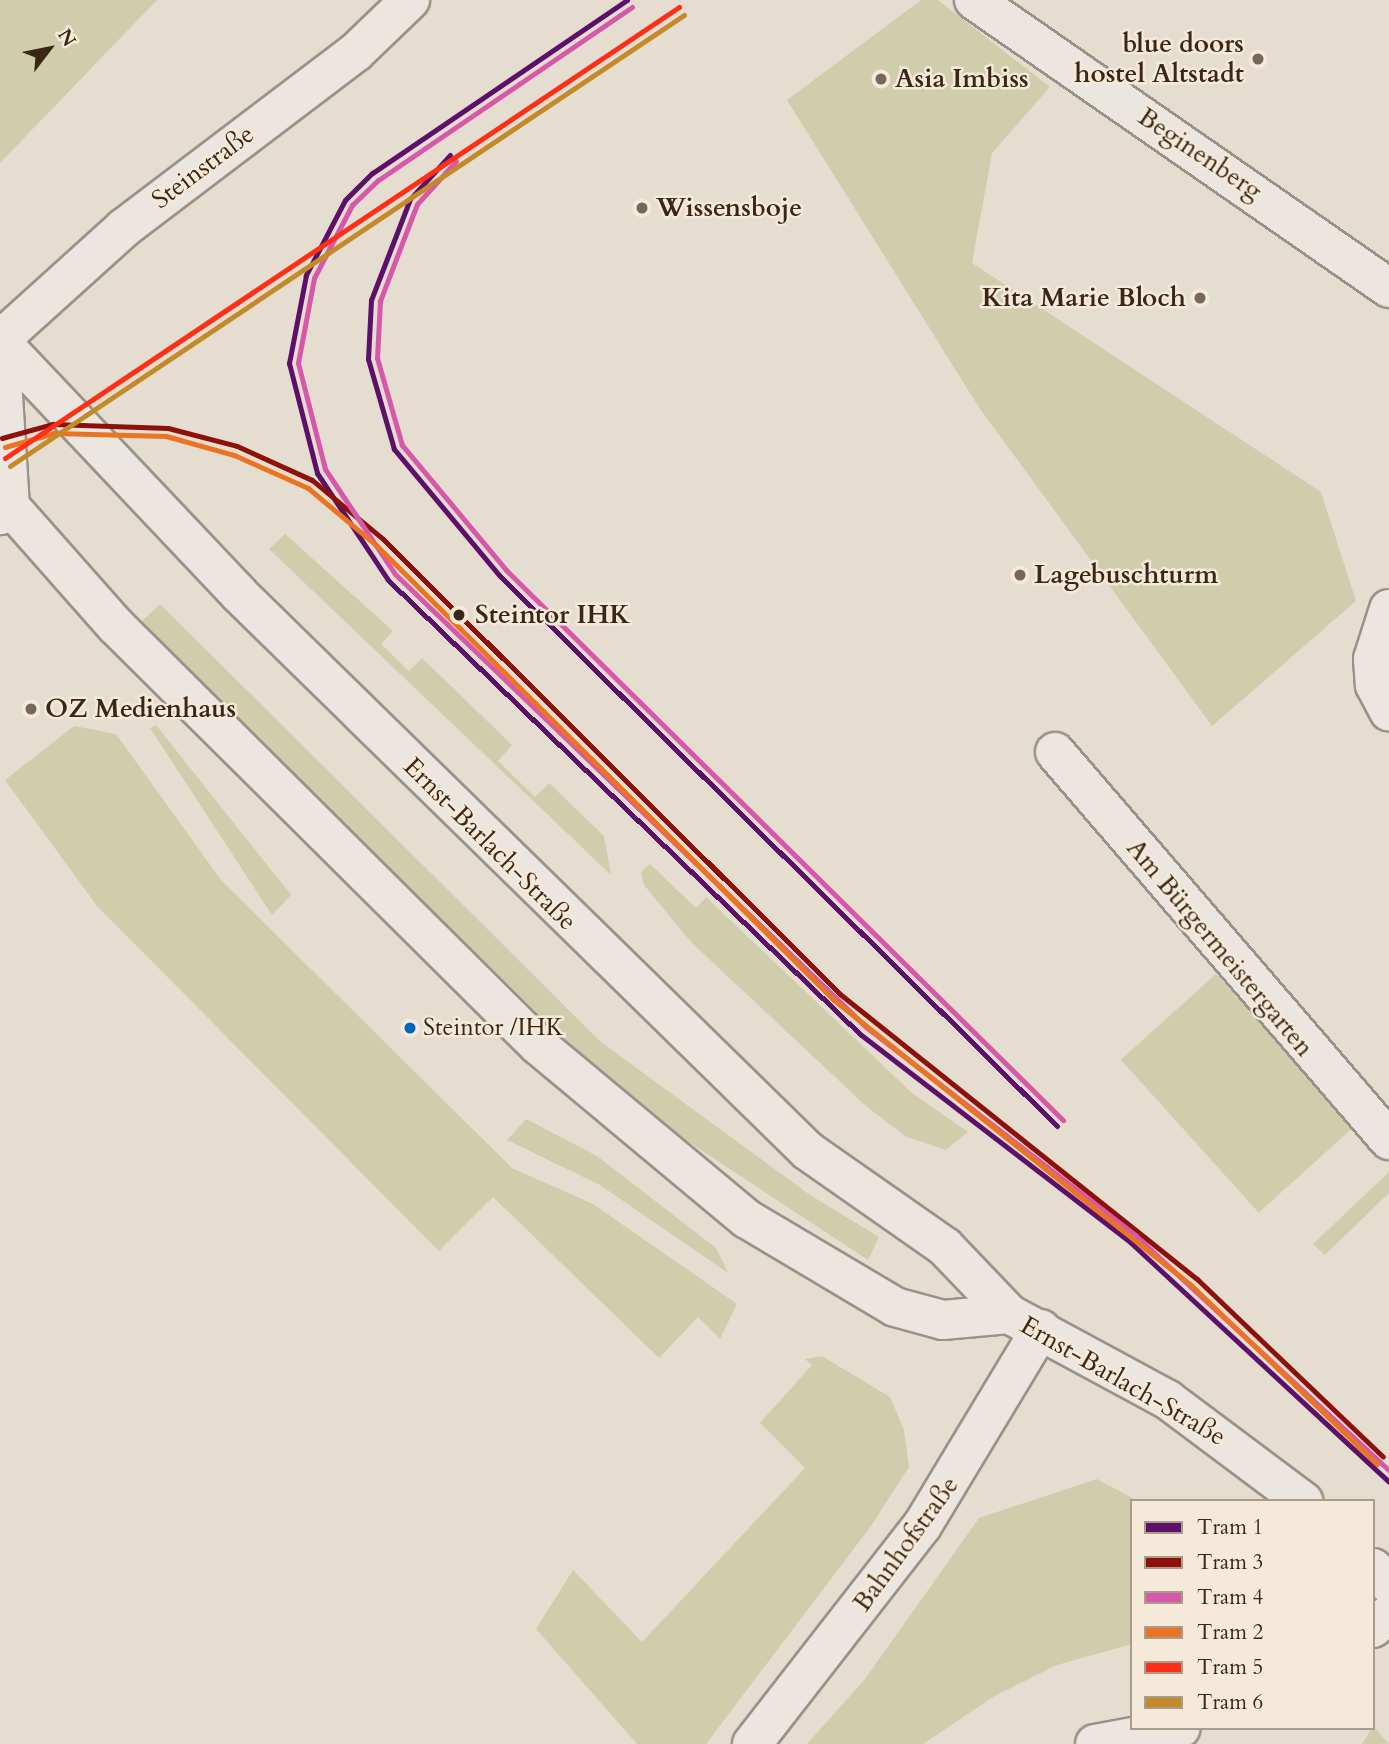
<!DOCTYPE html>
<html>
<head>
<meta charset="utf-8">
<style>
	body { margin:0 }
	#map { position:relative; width:1389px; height:1744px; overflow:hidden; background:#e5ddcf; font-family:Cardo,serif }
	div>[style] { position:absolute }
	.green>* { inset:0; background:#d0cdad; transform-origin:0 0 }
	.roads { filter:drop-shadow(2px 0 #999289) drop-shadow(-2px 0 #999289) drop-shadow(0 2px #999289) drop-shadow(0 -2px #999289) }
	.minor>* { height:38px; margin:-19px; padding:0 19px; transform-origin:19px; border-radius:19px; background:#ebe6df }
	.tertiary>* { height:38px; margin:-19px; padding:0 19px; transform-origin:19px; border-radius:19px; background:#ebe6df }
	.secondary>* { height:38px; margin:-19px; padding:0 19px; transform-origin:19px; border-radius:19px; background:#ebe6df }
	.tram-1>* { height:5px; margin:-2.5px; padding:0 2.5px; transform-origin:2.5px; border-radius:2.5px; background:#5d106a }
	.tram-2>* { height:5px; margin:-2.5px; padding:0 2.5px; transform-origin:2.5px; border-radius:2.5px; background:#8d110a }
	.tram-3>* { height:5px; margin:-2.5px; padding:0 2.5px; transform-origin:2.5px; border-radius:2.5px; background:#d758ab }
	.tram-4>* { height:5px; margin:-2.5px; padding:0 2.5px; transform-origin:2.5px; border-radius:2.5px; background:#eb7423 }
	.tram-5>* { height:5px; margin:-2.5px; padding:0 2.5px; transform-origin:2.5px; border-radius:2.5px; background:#ff2e17 }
	.tram-6>* { height:5px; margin:-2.5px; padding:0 2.5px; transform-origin:2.5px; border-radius:2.5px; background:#c48a29 }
	.dots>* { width:19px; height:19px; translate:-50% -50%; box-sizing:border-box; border:4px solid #f5ead9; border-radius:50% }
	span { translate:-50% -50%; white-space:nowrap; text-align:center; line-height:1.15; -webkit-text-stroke:5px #f5ead9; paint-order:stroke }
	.bus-label { font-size:24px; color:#3a2718 }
	.left { translate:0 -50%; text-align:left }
	.poi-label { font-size:26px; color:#3a2718; font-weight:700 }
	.right { translate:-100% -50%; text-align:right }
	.street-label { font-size:26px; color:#3a2718 }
	.stop-label { font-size:26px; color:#3a2718; font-weight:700 }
	.legend { position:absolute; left:1130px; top:1499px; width:245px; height:231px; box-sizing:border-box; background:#f5ead9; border:2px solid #aa9c8c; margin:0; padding:9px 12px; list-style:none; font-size:21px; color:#3a2718 }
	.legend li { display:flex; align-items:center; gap:14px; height:35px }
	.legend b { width:35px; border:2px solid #aa9c8c }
	.north { position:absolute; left:14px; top:14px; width:70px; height:70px; -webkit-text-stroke:5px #f5ead9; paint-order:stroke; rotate:58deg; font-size:19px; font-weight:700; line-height:28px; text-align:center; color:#3a2718 }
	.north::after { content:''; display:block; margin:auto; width:24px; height:32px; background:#3a2718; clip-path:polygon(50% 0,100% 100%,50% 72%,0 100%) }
</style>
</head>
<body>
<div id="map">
	<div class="green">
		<i style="clip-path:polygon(0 0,157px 0,0 163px)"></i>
		<i style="clip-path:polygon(921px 0,938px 0,1050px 87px,992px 153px,972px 263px,1321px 492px,1356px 601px,1212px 726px,978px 406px,787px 100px)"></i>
		<i style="clip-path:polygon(285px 534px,393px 631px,381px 644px,409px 671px,422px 658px,512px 745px,498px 761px,535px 797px,549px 783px,604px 836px,611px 875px,269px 549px)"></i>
		<i style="clip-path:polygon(160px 604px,601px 1042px,810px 1195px,879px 1237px,868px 1260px,666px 1127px,590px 1065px,140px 623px)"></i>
		<i style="clip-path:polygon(156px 725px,291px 895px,272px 915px,150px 728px)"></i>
		<i style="clip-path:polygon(74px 726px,116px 734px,221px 880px,512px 1168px,593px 1204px,737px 1304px,720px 1339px,698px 1317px,659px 1358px,493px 1197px,439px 1251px,97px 906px,5px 780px)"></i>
		<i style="clip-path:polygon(650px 864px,696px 908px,706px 897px,912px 1093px,968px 1132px,946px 1150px,905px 1136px,866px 1106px,692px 943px,644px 885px,641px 872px)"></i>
		<i style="left:1216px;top:974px;width:206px;height:128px;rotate:48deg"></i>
		<i style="clip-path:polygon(526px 1119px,597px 1156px,716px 1248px,728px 1273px,600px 1185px,507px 1140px)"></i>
		<i style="clip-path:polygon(1389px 1172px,1389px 1193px,1325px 1255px,1313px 1244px)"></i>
		<i style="clip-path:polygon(822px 1356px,890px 1397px,904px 1430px,909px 1467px,871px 1526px,706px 1744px,637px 1744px,536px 1629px,573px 1570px,642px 1642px,805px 1468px,760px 1423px,812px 1365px,805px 1359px)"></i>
		<i style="clip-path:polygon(1097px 1479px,1138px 1501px,1132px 1501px,1132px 1644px,1057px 1665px,993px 1697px,923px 1744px,807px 1744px,865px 1679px,979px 1518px)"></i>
		<i style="clip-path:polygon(1373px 1726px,1389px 1744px,1362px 1744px)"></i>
	</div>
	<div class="roads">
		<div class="minor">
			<i style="left:974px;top:0;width:505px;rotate:34.76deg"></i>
			<i style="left:0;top:340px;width:167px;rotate:-42.1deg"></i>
			<i style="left:124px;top:228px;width:291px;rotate:-37.2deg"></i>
			<i style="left:356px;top:52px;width:75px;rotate:-43.9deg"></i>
			<i style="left:1389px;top:609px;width:52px;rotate:107.7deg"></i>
			<i style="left:1373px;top:659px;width:26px;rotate:86deg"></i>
			<i style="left:1375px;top:685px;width:30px;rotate:62deg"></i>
			<i style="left:1055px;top:752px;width:512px;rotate:49.28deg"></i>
			<i style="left:1373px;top:1628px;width:21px;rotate:-41deg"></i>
			<i style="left:752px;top:1744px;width:276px;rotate:-52.1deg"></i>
			<i style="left:922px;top:1526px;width:230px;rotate:-58.9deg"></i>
			<i style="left:1095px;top:1744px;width:87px;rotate:-10.5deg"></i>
		</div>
		<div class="tertiary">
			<i style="left:0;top:348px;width:159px;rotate:86.4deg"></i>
			<i style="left:10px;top:507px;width:13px;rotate:141deg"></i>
		</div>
		<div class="secondary">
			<i style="left:0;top:341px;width:348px;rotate:46.6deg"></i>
			<i style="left:239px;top:594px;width:796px;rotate:44.39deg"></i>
			<i style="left:808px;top:1151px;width:167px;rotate:35deg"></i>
			<i style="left:945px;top:1247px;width:93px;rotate:46.3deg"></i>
			<i style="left:1009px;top:1314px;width:181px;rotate:28.4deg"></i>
			<i style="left:1168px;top:1400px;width:169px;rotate:36.8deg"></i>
			<i style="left:0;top:495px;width:175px;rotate:48.5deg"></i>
			<i style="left:116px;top:626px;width:595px;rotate:44.8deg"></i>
			<i style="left:538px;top:1045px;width:272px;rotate:39.8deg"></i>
			<i style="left:747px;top:1219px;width:172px;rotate:30.7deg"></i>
			<i style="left:895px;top:1307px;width:50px;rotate:15.2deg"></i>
			<i style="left:943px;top:1320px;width:66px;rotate:-5.2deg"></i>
			<i style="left:1373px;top:1568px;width:23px;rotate:45deg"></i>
		</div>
	</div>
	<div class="tram-1">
		<i style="left:627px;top:0;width:308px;rotate:145.8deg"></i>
		<i style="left:372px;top:173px;width:38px;rotate:135deg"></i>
		<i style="left:345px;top:200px;width:85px;rotate:117.5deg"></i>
		<i style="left:306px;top:275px;width:90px;rotate:100.9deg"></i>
		<i style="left:289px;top:363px;width:114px;rotate:75.7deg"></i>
		<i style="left:317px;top:473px;width:128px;rotate:56.4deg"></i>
		<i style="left:388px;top:580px;width:655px;rotate:43.89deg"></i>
		<i style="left:860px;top:1034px;width:341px;rotate:37.6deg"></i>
		<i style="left:1130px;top:1242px;width:353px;rotate:42.8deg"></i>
		<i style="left:450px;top:155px;width:59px;rotate:132.3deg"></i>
		<i style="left:410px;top:199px;width:108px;rotate:111.1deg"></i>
		<i style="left:371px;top:300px;width:59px;rotate:92.9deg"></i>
		<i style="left:368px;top:359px;width:94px;rotate:73.9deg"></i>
		<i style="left:394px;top:449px;width:165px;rotate:50.2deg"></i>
		<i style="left:500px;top:576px;width:783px;rotate:44.64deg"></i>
	</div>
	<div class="tram-2">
		<i style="left:2px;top:438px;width:53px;rotate:-15.4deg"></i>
		<i style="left:53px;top:424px;width:115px;rotate:2deg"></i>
		<i style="left:168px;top:428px;width:71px;rotate:14.6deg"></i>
		<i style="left:237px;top:446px;width:82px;rotate:24.4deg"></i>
		<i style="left:312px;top:480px;width:92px;rotate:39.7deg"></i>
		<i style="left:383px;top:539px;width:645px;rotate:44.87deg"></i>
		<i style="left:840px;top:994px;width:457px;rotate:38.6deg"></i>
		<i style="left:1197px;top:1279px;width:257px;rotate:43.7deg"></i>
	</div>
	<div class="tram-3">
		<i style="left:632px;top:7px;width:307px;rotate:145.7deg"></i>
		<i style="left:378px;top:180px;width:36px;rotate:136deg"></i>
		<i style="left:352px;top:205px;width:82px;rotate:117.5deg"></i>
		<i style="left:314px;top:278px;width:86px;rotate:100.7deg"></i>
		<i style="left:298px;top:363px;width:109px;rotate:75.7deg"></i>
		<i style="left:325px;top:469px;width:126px;rotate:56.3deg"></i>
		<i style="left:395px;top:574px;width:653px;rotate:43.88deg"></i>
		<i style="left:866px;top:1027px;width:341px;rotate:37.7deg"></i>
		<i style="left:1136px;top:1236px;width:345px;rotate:42.8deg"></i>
		<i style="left:456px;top:161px;width:58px;rotate:132.2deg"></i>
		<i style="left:417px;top:204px;width:104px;rotate:110.9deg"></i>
		<i style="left:380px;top:301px;width:57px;rotate:93deg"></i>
		<i style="left:377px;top:358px;width:91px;rotate:74deg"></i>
		<i style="left:402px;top:445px;width:163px;rotate:50.2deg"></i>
		<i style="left:506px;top:570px;width:783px;rotate:44.64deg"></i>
	</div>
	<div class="tram-4">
		<i style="left:5px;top:447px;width:51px;rotate:-15.9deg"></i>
		<i style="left:54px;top:433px;width:112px;rotate:1.5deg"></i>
		<i style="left:166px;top:436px;width:71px;rotate:15.6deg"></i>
		<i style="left:234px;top:455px;width:81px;rotate:24deg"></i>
		<i style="left:308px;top:488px;width:90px;rotate:40deg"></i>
		<i style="left:377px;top:546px;width:644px;rotate:44.81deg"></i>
		<i style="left:834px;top:1000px;width:457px;rotate:38.6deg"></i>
		<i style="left:1191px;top:1285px;width:258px;rotate:43.9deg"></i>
	</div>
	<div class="tram-5">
		<i style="left:5px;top:458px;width:811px;rotate:-33.79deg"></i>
	</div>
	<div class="tram-6">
		<i style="left:10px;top:466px;width:811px;rotate:-33.79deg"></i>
	</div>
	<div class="dots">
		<i style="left:1258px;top:59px;background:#766758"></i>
		<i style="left:881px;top:79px;background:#766758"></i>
		<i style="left:642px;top:208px;background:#766758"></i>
		<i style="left:1200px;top:298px;background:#766758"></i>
		<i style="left:1020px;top:575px;background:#766758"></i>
		<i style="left:459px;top:615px;background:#3a2718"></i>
		<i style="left:31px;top:709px;background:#766758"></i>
		<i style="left:410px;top:1028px;background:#0065bd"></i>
	</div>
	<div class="bus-label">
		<span class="left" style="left:423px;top:1028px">Steintor /IHK</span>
	</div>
	<div class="poi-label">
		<span class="right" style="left:1244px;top:59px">blue doors<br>hostel Altstadt</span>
		<span class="left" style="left:895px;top:79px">Asia Imbiss</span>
		<span class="left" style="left:656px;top:208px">Wissensboje</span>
		<span class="right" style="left:1186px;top:298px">Kita Marie Bloch</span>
		<span class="left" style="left:1034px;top:575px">Lagebuschturm</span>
		<span class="left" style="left:45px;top:709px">OZ Medienhaus</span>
	</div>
	<div class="street-label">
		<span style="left:1200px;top:154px;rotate:34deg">Beginenberg</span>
		<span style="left:203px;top:167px;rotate:-37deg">Steinstraße</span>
		<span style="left:490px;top:844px;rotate:45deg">Ernst-Barlach-Straße</span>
		<span style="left:1220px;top:948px;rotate:50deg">Am Bürgermeistergarten</span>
		<span style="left:1123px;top:1381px;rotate:30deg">Ernst-Barlach-Straße</span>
		<span style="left:906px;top:1544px;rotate:-54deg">Bahnhofstraße</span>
	</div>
	<div class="stop-label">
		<span class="left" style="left:475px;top:615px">Steintor IHK</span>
	</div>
	<ul class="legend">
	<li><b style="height:9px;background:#5d106a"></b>Tram 1</li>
	<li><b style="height:9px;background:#8d110a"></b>Tram 3</li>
	<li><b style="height:9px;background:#d758ab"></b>Tram 4</li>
	<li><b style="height:9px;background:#eb7423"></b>Tram 2</li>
	<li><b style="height:9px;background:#ff2e17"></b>Tram 5</li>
	<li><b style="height:9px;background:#c48a29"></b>Tram 6</li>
	</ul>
	<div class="north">N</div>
</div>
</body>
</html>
